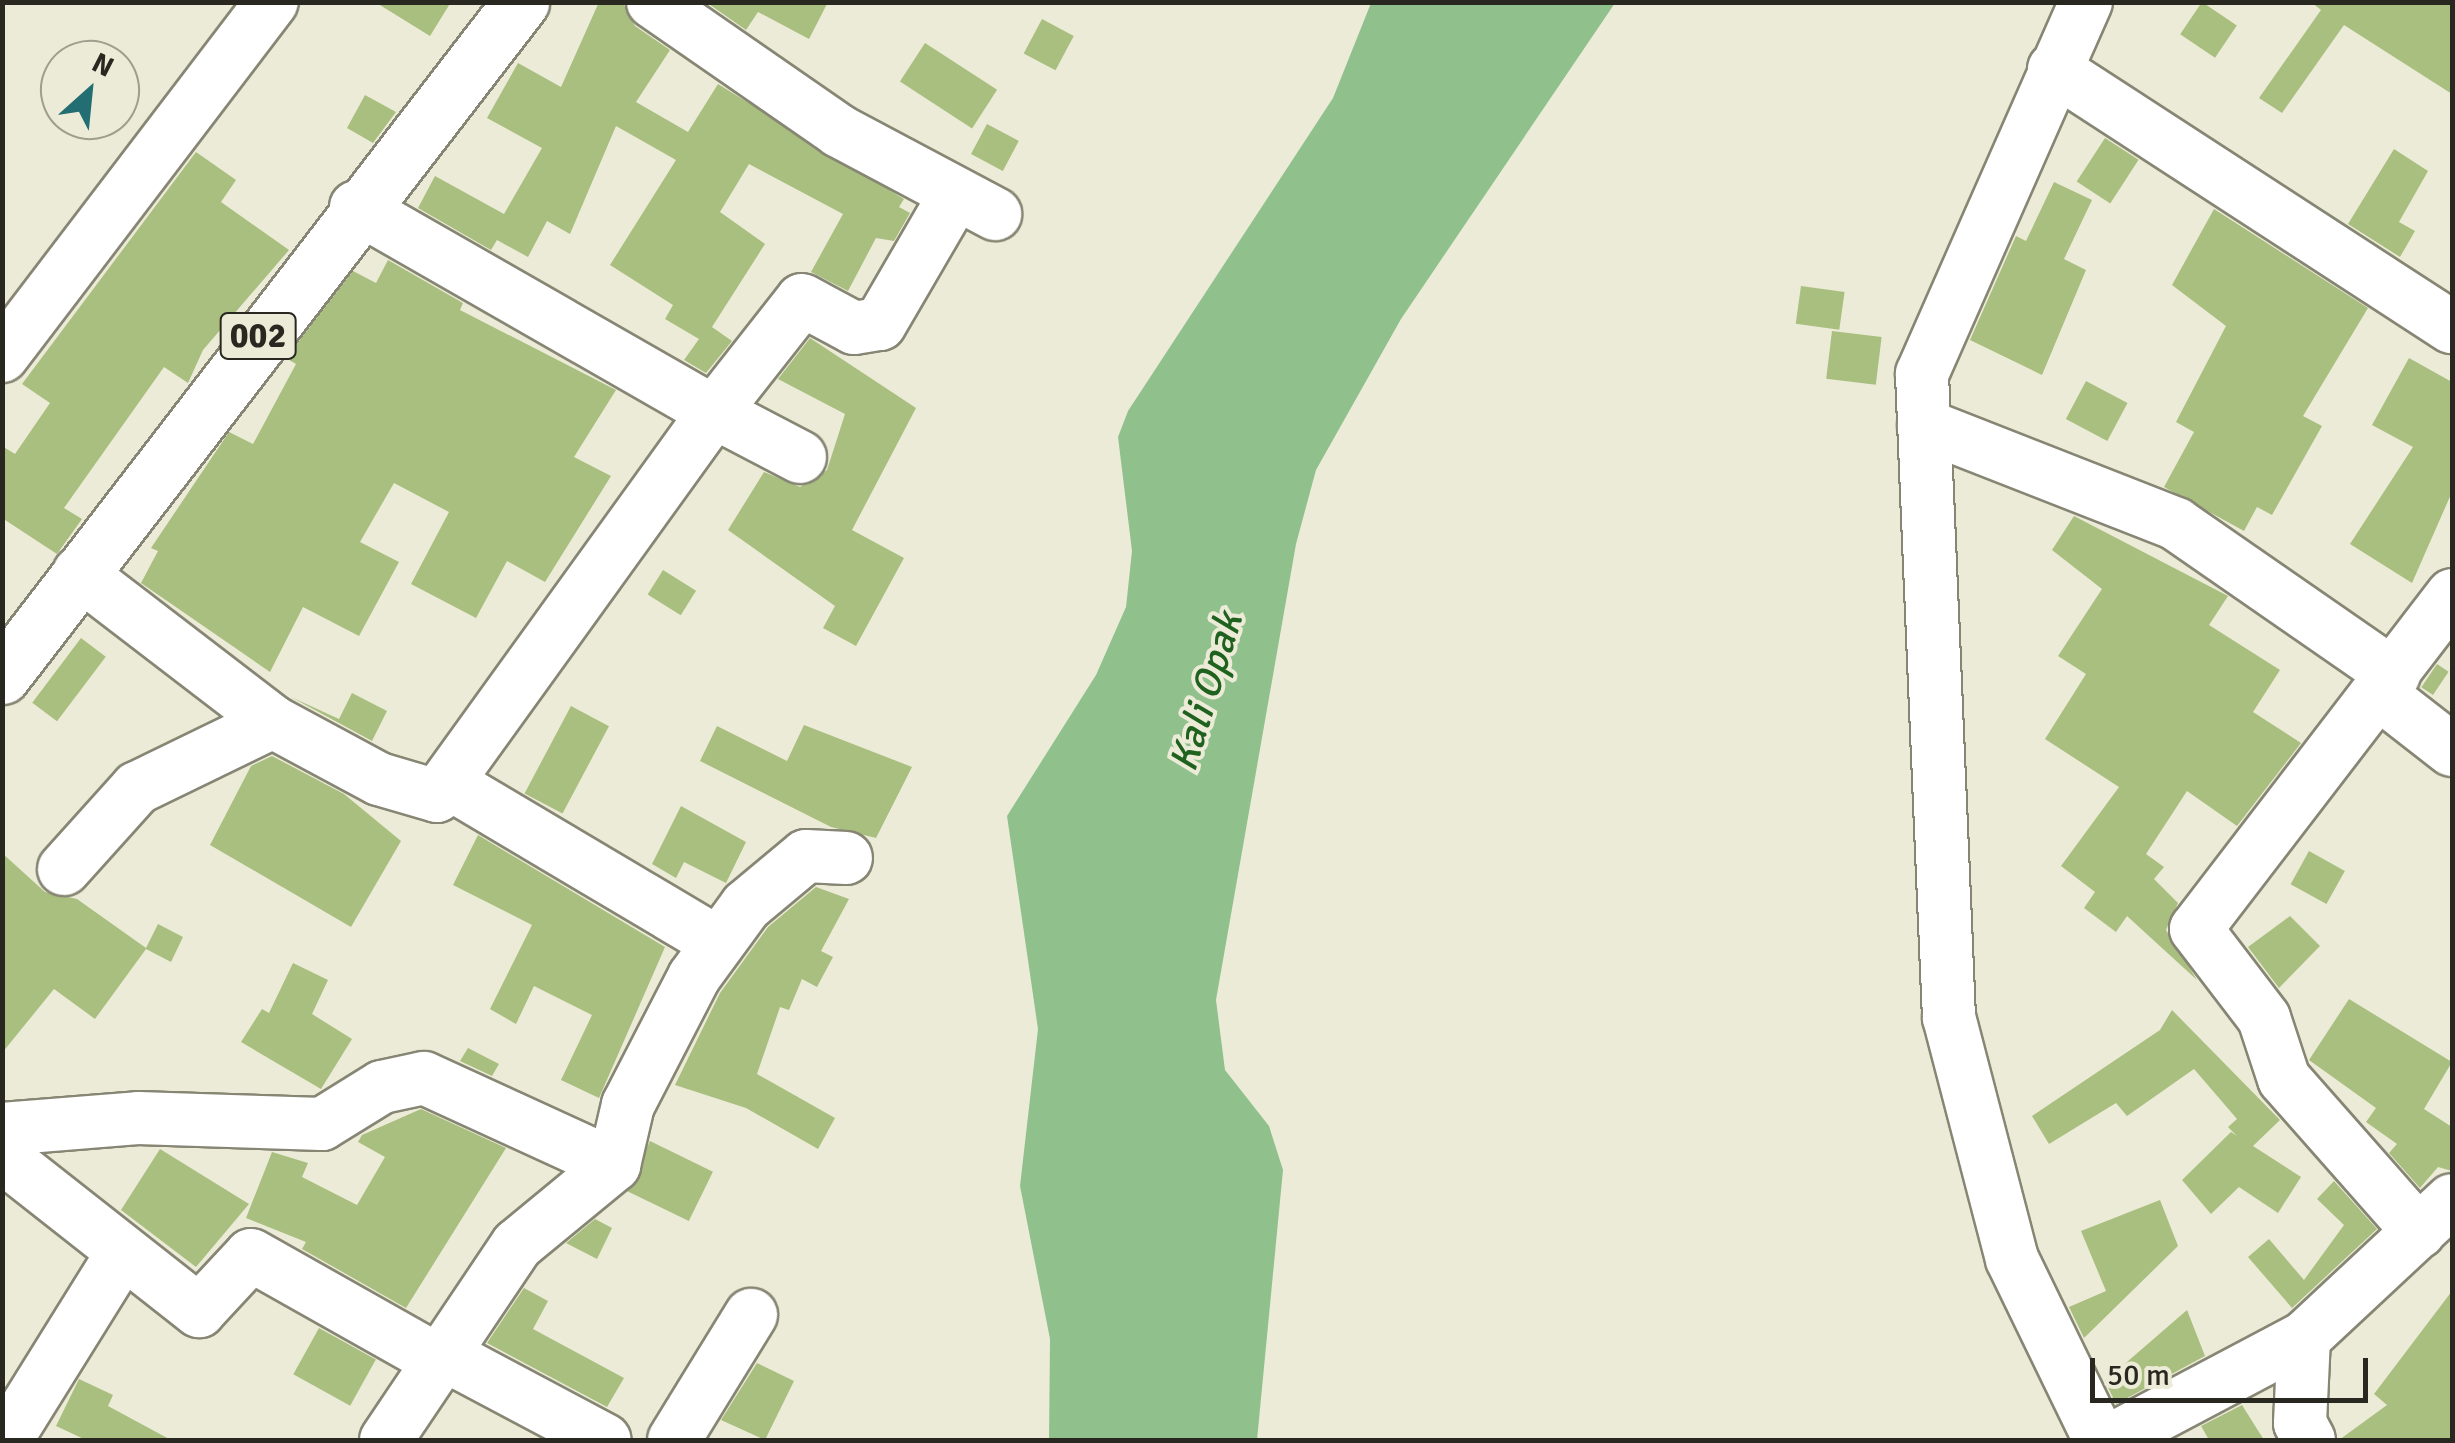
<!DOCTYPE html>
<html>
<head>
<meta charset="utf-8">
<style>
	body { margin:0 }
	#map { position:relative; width:2455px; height:1443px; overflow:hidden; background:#ecebd7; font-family:Signika,sans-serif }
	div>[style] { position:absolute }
	.water>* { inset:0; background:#90c18d }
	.building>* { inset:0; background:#a9bf7f; transform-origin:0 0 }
	.roads { filter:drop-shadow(2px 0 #878674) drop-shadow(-2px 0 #878674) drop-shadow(0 2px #878674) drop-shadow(0 -2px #878674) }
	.minor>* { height:52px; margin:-26px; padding:0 26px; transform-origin:26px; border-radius:26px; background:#fff }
	.major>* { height:55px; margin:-27.5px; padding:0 27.5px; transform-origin:27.5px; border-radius:27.5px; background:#fff }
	span { translate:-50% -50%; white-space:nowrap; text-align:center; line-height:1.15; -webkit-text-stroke:8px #ecebd7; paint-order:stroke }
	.shield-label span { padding:2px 8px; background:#ecebd7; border:2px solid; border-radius:8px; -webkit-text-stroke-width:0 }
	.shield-label { font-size:35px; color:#282820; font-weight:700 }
	.water-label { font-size:40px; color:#1f611e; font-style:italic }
	.frame { position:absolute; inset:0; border:5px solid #282820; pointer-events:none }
	.north { position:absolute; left:40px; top:40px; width:100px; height:100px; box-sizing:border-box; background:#ecebd7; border:2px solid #9e9d8e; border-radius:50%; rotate:27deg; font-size:28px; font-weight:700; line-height:40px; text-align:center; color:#282820 }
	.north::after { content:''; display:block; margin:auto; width:35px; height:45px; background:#226e72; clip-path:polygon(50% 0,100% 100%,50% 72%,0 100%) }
	.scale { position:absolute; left:2090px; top:1358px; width:278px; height:45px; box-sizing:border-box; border:5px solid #282820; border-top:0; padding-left:12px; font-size:30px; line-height:35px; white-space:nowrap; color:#282820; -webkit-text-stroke:8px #ecebd7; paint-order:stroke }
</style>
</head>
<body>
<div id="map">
	<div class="water">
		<i style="clip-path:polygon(1371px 3px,1615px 3px,1401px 319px,1316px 470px,1296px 544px,1216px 1000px,1225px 1070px,1269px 1126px,1283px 1170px,1257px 1440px,1049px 1440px,1050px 1339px,1020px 1186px,1038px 1029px,1007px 816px,1096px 675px,1126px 607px,1132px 551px,1118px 437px,1128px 411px,1333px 98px)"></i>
	</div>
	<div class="building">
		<i style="clip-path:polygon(375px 2px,451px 2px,430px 36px)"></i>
		<i style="clip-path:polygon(599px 2px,624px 5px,635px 26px,670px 50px,636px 102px,688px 132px,718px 84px,904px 199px,899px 207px,910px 213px,894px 241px,876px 238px,848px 291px,811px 272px,843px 214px,749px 164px,720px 212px,765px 244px,712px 327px,732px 341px,706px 373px,684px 360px,699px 339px,665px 319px,673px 305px,610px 265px,676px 160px,616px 126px,570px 234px,547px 221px,528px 257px,497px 240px,491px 250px,418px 208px,435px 176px,504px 214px,542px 148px,487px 118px,518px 63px,561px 87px)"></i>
		<i style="clip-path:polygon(706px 2px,828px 2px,809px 39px,758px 12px,746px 30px)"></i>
		<i style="left:2202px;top:2px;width:42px;height:39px;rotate:34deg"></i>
		<i style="clip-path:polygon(2311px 2px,2452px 2px,2452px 94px,2344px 25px,2282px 113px,2259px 98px,2321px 10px)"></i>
		<i style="left:1042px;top:19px;width:36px;height:39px;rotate:28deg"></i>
		<i style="left:925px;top:43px;width:86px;height:46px;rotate:33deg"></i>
		<i style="clip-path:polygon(365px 95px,396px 112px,373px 143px,347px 128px)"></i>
		<i style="left:987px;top:124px;width:36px;height:34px;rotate:28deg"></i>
		<i style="left:2105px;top:138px;width:40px;height:52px;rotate:33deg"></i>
		<i style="clip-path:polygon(2394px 149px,2428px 171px,2399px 222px,2415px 231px,2400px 257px,2348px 224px)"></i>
		<i style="clip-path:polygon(196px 152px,236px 180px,221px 202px,289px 250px,203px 350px,188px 383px,164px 367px,64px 508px,82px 519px,57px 554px,2px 518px,2px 446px,15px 454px,50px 403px,22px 384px)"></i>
		<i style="clip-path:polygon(2054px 182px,2092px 200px,2064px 259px,2086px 270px,2042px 375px,1970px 340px,2016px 236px,2026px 241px)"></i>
		<i style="clip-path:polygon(2214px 209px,2368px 308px,2303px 416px,2322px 426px,2272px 515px,2257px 507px,2244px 531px,2164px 487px,2194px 432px,2176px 422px,2226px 326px,2172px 285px)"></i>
		<i style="clip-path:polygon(388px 260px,463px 303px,460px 310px,616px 390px,574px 457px,611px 476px,545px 582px,507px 561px,476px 618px,411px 584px,449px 512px,394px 483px,360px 542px,399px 562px,359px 636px,303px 607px,270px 672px,141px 583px,158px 551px,151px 548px,229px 432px,253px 444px,296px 364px,286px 358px,353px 271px,376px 283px)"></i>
		<i style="left:1801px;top:286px;width:44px;height:38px;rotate:8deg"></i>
		<i style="left:1832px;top:331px;width:50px;height:48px;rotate:7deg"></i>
		<i style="clip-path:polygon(810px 338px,916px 408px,852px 530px,904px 558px,856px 646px,823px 628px,835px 606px,728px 530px,764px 472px,800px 487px,827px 470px,845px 414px,778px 379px)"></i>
		<i style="clip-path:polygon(2409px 358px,2452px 382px,2452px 492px,2412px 583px,2350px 544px,2413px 447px,2372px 425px)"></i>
		<i style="left:2086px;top:381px;width:47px;height:43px;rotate:28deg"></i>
		<i style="clip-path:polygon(2074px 516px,2228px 596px,2209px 625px,2280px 670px,2253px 712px,2301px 743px,2237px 826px,2187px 791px,2146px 854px,2164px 867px,2154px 879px,2178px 903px,2166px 930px,2197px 980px,2127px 916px,2116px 932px,2084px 908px,2095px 892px,2061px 866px,2119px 787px,2045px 739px,2086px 674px,2058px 656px,2102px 589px,2052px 550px)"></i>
		<i style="left:663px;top:570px;width:39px;height:29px;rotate:32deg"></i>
		<i style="left:81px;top:638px;width:31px;height:81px;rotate:37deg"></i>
		<i style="left:2437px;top:664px;width:14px;height:28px;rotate:34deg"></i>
		<i style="clip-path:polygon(352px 693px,387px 711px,372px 741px,291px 697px,339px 719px)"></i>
		<i style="left:571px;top:706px;width:43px;height:99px;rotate:28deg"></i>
		<i style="clip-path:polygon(804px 725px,912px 767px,876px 838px,831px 827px,700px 761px,717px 726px,787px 761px)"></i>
		<i style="clip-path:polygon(272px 756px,344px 794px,401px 841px,351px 927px,210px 845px,251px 766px)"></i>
		<i style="clip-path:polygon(681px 806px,746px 842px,726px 883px,684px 862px,676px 878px,652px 864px)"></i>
		<i style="clip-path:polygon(478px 835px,665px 947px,599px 1098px,561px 1080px,592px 1015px,534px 986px,516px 1024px,490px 1009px,532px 925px,453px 885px)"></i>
		<i style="left:2309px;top:851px;width:41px;height:38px;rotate:29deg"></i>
		<i style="clip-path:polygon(2px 853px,45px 892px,77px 899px,146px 948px,158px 924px,183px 937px,171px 962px,146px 949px,95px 1019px,54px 989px,2px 1053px)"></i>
		<i style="clip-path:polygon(816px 887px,849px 899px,821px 951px,833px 957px,817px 987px,802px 979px,789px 1010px,780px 1007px,757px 1074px,835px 1118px,818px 1149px,746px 1108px,675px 1085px,720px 993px,768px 927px)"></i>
		<i style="clip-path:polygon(2290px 916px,2320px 946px,2279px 988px,2248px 947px)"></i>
		<i style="clip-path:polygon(293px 963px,328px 980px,312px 1014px,352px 1039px,321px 1089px,241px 1042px,262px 1009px,269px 1013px)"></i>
		<i style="clip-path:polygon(2349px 999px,2452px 1062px,2424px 1109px,2452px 1127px,2452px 1171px,2438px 1167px,2420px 1188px,2389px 1153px,2397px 1144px,2366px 1122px,2376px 1108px,2309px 1060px)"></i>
		<i style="clip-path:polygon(2172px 1010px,2280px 1120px,2253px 1146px,2301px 1177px,2278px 1213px,2239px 1187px,2211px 1214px,2182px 1180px,2231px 1132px,2237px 1136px,2228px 1127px,2237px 1119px,2194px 1069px,2127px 1116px,2116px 1103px,2049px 1144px,2032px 1116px,2160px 1030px)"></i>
		<i style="clip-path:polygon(468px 1048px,499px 1064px,492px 1076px,460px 1061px)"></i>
		<i style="clip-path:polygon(421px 1109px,506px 1148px,406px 1308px,302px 1249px,306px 1242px,246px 1218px,272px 1152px,308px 1163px,302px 1177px,357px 1205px,385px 1157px,358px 1142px,362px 1135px)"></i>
		<i style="left:650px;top:1141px;width:70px;height:55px;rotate:26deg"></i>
		<i style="clip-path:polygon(160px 1149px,249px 1204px,196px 1267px,121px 1210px)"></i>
		<i style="clip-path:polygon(2334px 1181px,2377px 1229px,2292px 1308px,2248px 1257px,2269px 1239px,2304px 1280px,2344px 1225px,2317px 1199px)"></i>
		<i style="clip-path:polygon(2160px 1200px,2178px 1246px,2084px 1338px,2069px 1307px,2106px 1291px,2081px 1231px)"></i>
		<i style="clip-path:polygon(595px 1219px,612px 1228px,597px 1259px,566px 1243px)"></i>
		<i style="clip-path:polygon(524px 1288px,548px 1301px,533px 1329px,624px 1378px,607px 1407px,487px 1343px)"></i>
		<i style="clip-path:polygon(2452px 1291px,2452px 1440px,2339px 1440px,2387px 1405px,2374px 1394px)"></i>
		<i style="clip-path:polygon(2187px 1310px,2205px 1356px,2116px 1404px,2105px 1381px)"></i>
		<i style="left:319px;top:1328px;width:65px;height:53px;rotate:29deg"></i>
		<i style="clip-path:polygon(757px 1363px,794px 1381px,765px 1440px,721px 1420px)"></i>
		<i style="clip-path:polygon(79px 1379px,113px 1395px,108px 1406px,171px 1440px,86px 1440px,56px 1426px)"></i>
		<i style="clip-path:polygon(2242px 1405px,2264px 1440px,2209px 1440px,2201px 1426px)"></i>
	</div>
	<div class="roads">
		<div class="minor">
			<i style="left:653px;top:2px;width:226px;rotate:34.7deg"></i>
			<i style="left:839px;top:131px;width:177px;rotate:28deg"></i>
			<i style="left:2086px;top:2px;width:407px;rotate:113.8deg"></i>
			<i style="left:1922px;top:374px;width:644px;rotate:87.6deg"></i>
			<i style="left:1949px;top:1017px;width:250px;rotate:75.4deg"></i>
			<i style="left:2012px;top:1259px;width:201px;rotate:64.1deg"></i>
			<i style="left:2054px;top:69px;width:474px;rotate:33deg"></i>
			<i style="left:356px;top:207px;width:413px;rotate:29.8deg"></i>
			<i style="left:714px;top:412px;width:142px;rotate:-51.8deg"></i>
			<i style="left:802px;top:300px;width:59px;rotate:28.3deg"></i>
			<i style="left:854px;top:328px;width:26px;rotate:-9deg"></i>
			<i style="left:880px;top:324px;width:147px;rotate:-59.8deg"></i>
			<i style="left:2px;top:356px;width:445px;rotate:-52.7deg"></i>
			<i style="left:1924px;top:425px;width:271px;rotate:21.4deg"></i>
			<i style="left:2176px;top:524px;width:265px;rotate:34.7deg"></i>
			<i style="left:79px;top:573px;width:245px;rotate:37.5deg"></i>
			<i style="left:273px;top:722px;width:120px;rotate:28.3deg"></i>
			<i style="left:379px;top:779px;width:60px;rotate:16.3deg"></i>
			<i style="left:437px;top:796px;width:473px;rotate:-54.2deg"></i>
			<i style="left:714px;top:412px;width:97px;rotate:27.6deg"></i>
			<i style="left:2380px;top:694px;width:91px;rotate:37.9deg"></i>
			<i style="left:452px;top:785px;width:309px;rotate:30.7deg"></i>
			<i style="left:64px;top:869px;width:109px;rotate:-48deg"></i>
			<i style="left:137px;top:788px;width:151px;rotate:-25.9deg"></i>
			<i style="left:2px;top:1129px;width:136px;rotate:-4.6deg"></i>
			<i style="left:138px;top:1118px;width:184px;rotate:1.9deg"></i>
			<i style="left:322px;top:1124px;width:70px;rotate:-31.7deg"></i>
			<i style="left:382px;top:1087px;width:43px;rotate:-12.1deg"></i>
			<i style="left:424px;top:1078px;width:209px;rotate:24.6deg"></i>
			<i style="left:2px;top:1156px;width:251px;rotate:38.2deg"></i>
			<i style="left:199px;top:1311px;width:76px;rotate:-47.1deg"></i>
			<i style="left:251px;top:1255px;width:216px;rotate:29.4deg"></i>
			<i style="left:439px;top:1361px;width:140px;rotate:-56.1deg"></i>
			<i style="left:517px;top:1245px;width:126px;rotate:-39.5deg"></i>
			<i style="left:614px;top:1165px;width:62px;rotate:-76.9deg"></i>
			<i style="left:628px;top:1105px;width:144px;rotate:-62.7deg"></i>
			<i style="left:694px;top:977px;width:88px;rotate:-53.8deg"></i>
			<i style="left:746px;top:906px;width:78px;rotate:-39.8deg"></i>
			<i style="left:806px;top:856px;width:40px;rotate:2.9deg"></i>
			<i style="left:2419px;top:1232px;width:204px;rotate:-131.4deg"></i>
			<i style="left:2284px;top:1079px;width:64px;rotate:-108.2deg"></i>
			<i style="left:2264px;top:1018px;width:112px;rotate:-127.4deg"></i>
			<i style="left:2196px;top:929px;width:421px;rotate:-52.5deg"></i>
			<i style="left:2304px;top:1338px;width:85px;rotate:92.7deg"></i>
			<i style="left:2300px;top:1423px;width:19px;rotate:62deg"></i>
			<i style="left:443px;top:1354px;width:183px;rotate:28deg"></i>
			<i style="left:6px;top:1440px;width:218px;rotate:-58.1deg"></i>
			<i style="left:386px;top:1440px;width:95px;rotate:-56.1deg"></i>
			<i style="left:674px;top:1440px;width:147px;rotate:-58.4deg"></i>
			<i style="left:2111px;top:1440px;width:218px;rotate:-27.9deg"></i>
			<i style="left:2304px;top:1338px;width:202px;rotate:-43deg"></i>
		</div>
		<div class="major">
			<i style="left:2px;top:676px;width:851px;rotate:-52.4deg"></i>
		</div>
	</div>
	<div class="shield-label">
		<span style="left:258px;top:336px">002</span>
	</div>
	<div class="water-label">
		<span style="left:1206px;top:692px;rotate:-73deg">Kali Opak</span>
	</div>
	<div class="frame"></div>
	<div class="north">N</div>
	<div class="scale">50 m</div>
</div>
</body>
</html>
